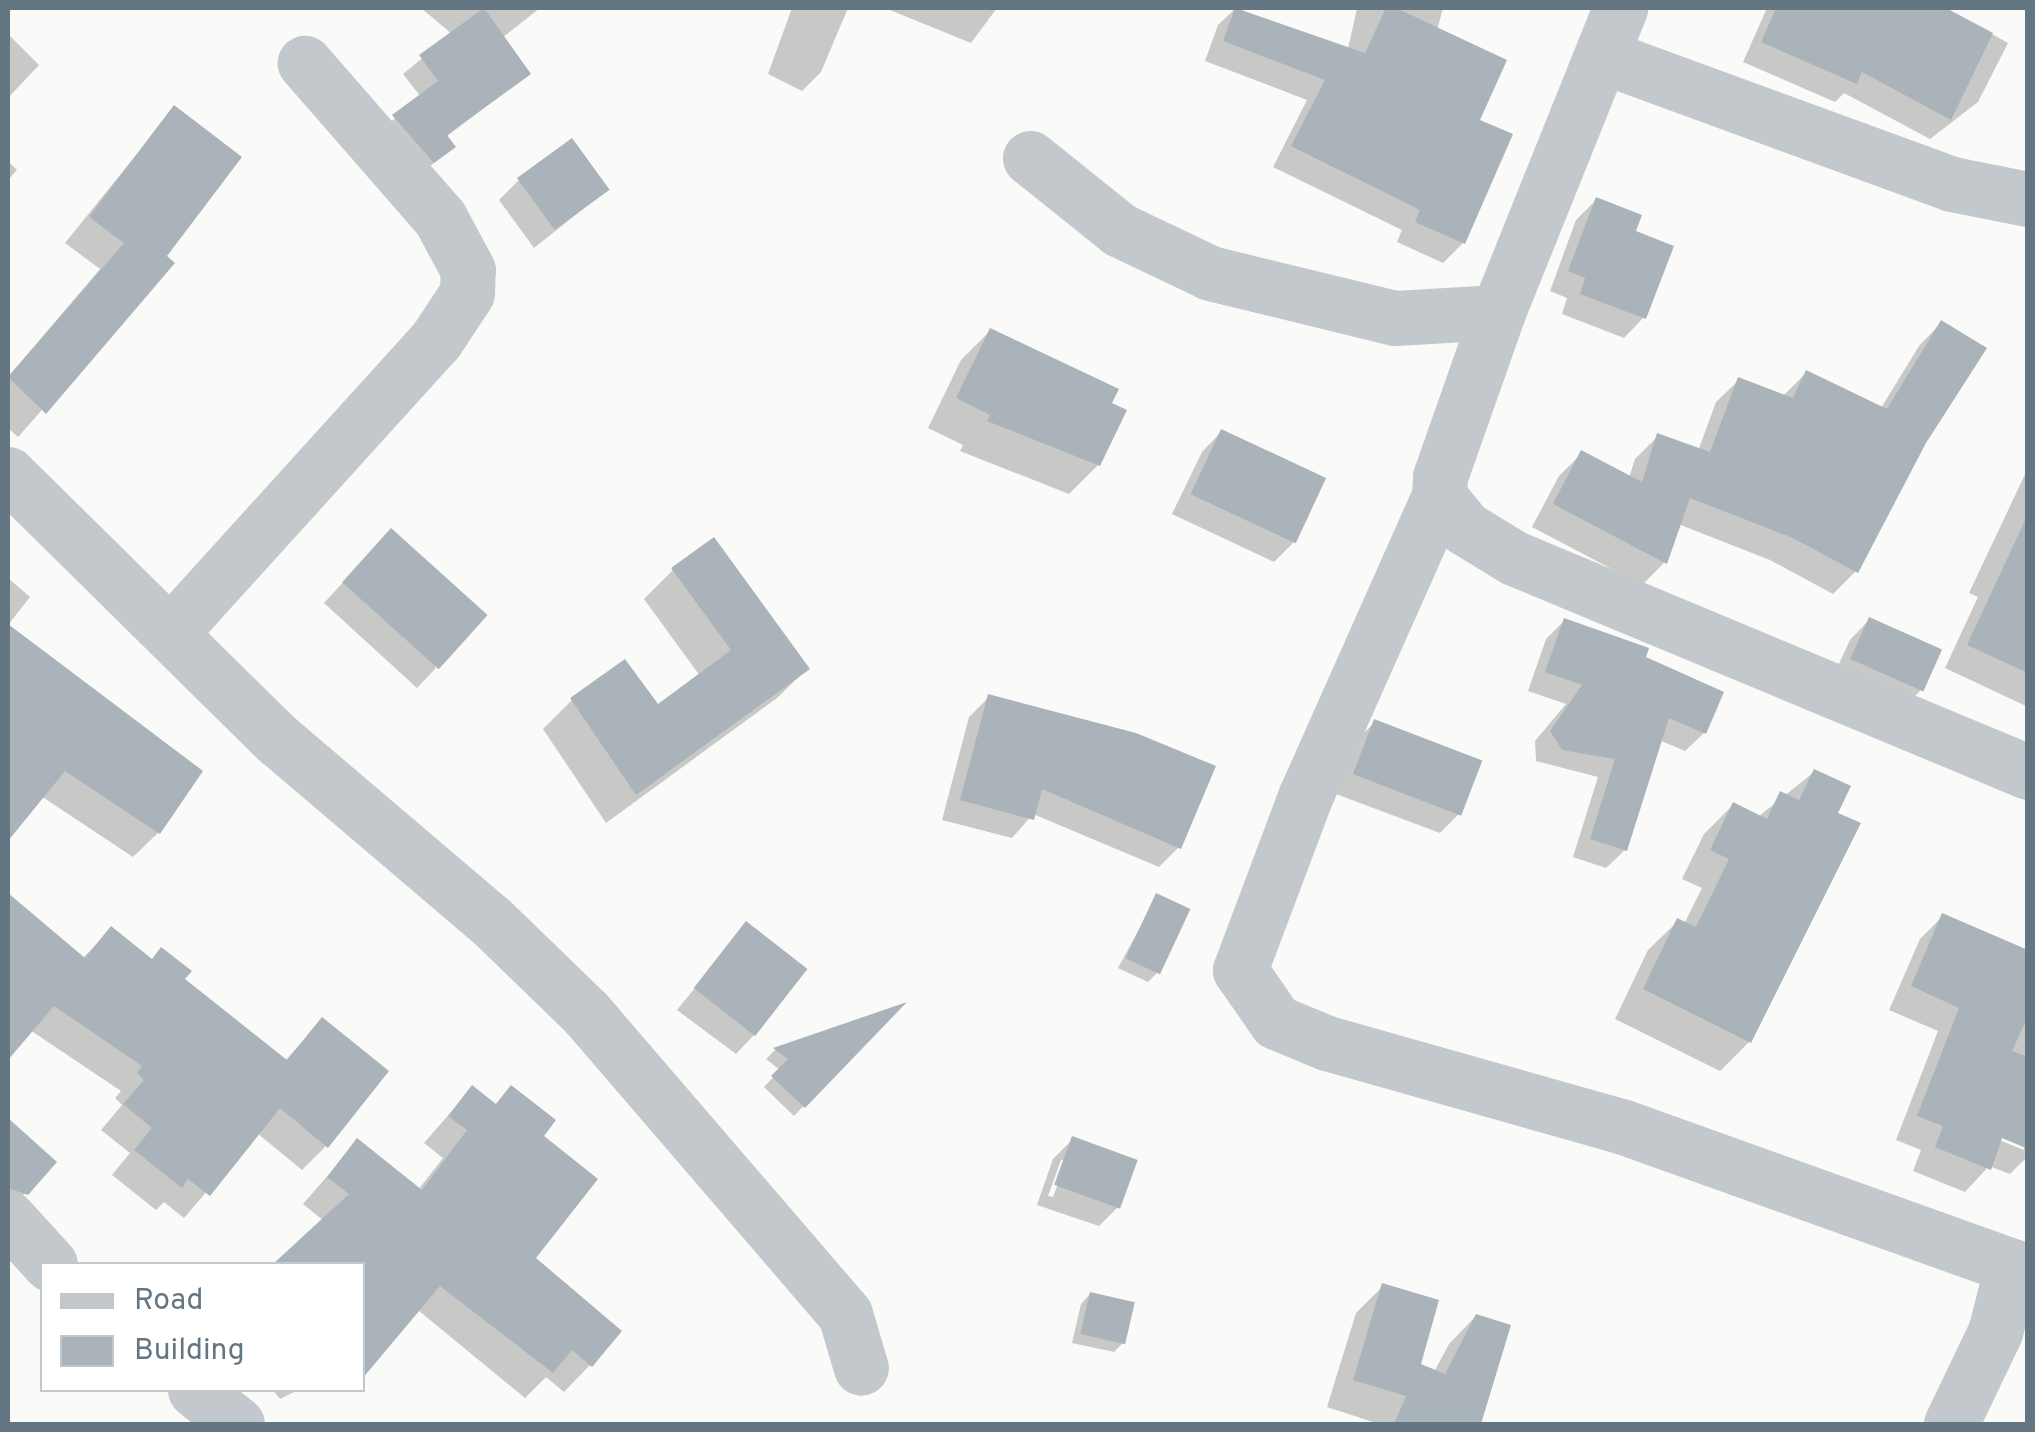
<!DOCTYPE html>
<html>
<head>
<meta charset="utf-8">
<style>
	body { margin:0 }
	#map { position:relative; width:2035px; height:1432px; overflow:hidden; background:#fafaf8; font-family:Overpass,sans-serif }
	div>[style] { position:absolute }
	.shadow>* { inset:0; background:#0003 }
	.building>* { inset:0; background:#aab3b9; transform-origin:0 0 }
	.minor>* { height:55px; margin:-27.5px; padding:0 27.5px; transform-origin:27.5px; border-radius:27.5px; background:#c3c8cc }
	span { translate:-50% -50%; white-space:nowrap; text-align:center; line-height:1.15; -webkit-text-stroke:10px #fff; paint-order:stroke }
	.frame { position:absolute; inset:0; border:10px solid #657683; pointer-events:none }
	.legend { position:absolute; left:40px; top:1262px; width:325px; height:130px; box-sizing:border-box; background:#fff; border:2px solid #c1c8cd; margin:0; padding:12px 18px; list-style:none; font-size:30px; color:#657683 }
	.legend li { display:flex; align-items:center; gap:20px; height:50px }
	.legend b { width:50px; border:2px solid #c1c8cd }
</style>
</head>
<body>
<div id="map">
	<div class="shadow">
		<i style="clip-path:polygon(421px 8px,540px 8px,502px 38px,528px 74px,446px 137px,453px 147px,415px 179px,376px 134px,421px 97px,403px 74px,452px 34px)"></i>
		<i style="clip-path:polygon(792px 8px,848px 8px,821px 72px,802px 91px,768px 74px)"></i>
		<i style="clip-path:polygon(885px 8px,997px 8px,971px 43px)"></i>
		<i style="clip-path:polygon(1236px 8px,1348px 49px,1357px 8px,1443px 8px,1437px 30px,1477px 121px,1463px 243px,1443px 263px,1397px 242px,1402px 230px,1273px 167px,1307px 100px,1205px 61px,1218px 25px)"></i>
		<i style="clip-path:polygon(1767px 8px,1945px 8px,2008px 43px,1978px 102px,1930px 139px,1844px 93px,1835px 102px,1743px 62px)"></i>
		<i style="clip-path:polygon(8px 34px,39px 65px,8px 98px)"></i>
		<i style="clip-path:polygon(174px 108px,164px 256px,172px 263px,18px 437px,8px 428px,8px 377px,100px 269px,65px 243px)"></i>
		<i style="clip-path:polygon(8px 161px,17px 170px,8px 180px)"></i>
		<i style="clip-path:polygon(519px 180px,607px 190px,534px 248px,499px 200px)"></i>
		<i style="clip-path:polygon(1596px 200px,1633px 233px,1643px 318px,1624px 338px,1562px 314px,1567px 298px,1550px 291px,1576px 220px)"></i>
		<i style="clip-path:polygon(1941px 323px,1856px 571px,1833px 594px,1770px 560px,1678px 524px,1665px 562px,1642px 585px,1532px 527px,1559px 476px,1582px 453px,1629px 478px,1635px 459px,1658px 436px,1698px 451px,1716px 402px,1739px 380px,1783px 396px,1806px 373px,1881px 408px,1919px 346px)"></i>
		<i style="clip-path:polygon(990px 331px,1098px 465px,1069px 494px,960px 451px,963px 445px,928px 428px,961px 360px)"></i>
		<i style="clip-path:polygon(1221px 432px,1294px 542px,1274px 562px,1172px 514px,1202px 452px)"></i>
		<i style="clip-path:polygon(2028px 468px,2028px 707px,1945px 668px,1978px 597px,1969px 593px)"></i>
		<i style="clip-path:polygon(372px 551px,436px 668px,417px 688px,324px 603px)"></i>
		<i style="clip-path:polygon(673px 570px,807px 669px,777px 698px,606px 823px,543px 729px,572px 700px,657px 707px,700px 676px,644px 599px)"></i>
		<i style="clip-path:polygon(8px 578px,30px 597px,8px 625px)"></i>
		<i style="clip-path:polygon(1869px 620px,1921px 690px,1901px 710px,1832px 679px,1850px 640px)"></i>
		<i style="clip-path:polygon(1564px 621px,1643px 658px,1704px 733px,1685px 751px,1659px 740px,1625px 850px,1606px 868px,1573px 857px,1598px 777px,1536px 761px,1535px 741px,1566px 704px,1528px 691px,1546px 639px)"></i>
		<i style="clip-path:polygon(33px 648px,158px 833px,133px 857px,41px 796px,8px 837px,8px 674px)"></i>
		<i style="clip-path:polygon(989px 697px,1179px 847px,1159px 867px,1033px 814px,1012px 838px,942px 820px,969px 717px)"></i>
		<i style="clip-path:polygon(1375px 722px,1460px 813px,1440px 833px,1336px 794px,1355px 742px)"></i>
		<i style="clip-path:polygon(1814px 772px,1749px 1042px,1720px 1071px,1615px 1019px,1648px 950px,1678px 921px,1684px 924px,1702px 888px,1682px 879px,1704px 834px,1733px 805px,1758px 817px)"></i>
		<i style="clip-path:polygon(1157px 896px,1158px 972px,1148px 982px,1118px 968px)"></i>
		<i style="clip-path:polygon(8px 897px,82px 959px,111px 929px,285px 1061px,322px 1020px,326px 1146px,302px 1170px,257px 1133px,184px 1218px,164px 1202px,156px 1210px,112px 1175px,130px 1153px,101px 1130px,122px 1105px,115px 1098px,121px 1091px,30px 1030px,8px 1056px)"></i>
		<i style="clip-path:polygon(evenodd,1943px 916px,2028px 953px,2028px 1156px,2010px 1174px,1989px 1166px,1965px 1192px,1913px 1171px,1921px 1150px,1896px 1140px,1938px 1031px,1889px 1010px,1920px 939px,1943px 916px,1991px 1132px,2024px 1145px,2024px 1150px,1989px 1136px,1991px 1132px)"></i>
		<i style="clip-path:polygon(746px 925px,755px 1034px,736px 1054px,677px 1010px)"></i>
		<i style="clip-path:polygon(898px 1008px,794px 1116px,764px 1087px,780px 1070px,766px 1059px,775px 1050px)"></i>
		<i style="clip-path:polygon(472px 1088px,494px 1106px,511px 1088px,540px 1136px,533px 1259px,590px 1365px,564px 1392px,546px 1377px,525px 1398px,362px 1264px,277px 1264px,324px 1221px,303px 1204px,358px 1141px,418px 1190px,443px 1158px,424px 1143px)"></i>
		<i style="clip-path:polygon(8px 1122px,54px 1162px,8px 1211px)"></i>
		<i style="clip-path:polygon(evenodd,1073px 1139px,1119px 1206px,1099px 1226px,1037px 1205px,1053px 1159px,1073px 1139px,1061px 1160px,1067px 1160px,1053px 1197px,1048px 1196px,1061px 1160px)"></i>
		<i style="clip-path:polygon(1383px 1286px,1418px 1365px,1434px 1372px,1449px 1344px,1476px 1316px,1508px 1326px,1479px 1424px,1379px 1424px,1327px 1407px,1356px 1313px)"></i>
		<i style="clip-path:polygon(1090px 1294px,1123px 1343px,1114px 1352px,1072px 1343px,1081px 1304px)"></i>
		<i style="clip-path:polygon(273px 1390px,298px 1390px,280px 1399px)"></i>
	</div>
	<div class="building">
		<i style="clip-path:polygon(484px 8px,531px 74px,447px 135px,456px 147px,434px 163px,392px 115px,438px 81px,419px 55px)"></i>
		<i style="clip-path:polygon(1235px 8px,1365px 53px,1386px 8px,1396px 8px,1507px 60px,1480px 120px,1513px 134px,1465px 244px,1415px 222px,1420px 210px,1291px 146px,1325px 80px,1223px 41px)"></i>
		<i style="clip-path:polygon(1776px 8px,1946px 8px,1993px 33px,1951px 120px,1862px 72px,1857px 84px,1761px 42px)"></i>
		<i style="clip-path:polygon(174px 105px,242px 157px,167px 256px,175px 263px,46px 414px,8px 377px,124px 243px,89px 217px)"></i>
		<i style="left:572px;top:138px;width:64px;height:68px;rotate:54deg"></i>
		<i style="clip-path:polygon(1596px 197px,1642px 215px,1636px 231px,1674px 246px,1646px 319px,1580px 294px,1585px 278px,1568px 271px)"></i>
		<i style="clip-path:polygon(1941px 320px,1987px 348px,1926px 443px,1858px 573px,1793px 538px,1690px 498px,1667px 564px,1553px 504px,1581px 450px,1642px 482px,1657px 433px,1710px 452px,1738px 377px,1793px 398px,1806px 370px,1887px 409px)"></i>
		<i style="clip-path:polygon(990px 328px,1119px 389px,1112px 403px,1127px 410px,1100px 466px,987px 421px,990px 415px,956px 398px)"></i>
		<i style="left:1221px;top:429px;width:116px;height:72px;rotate:25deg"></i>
		<i style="clip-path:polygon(2028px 514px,2028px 673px,1967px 645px)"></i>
		<i style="left:391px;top:528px;width:130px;height:73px;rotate:42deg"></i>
		<i style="clip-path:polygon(714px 537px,810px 669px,636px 795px,570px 698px,625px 659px,658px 704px,731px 650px,671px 568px)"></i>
		<i style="left:1869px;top:617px;width:80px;height:46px;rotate:24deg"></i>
		<i style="clip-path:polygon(1564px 618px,1649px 648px,1646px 657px,1724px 692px,1706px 734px,1669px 718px,1627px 851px,1590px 839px,1615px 759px,1562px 750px,1550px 731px,1582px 685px,1545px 672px)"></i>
		<i style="clip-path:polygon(8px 624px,203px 771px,160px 834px,65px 771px,8px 841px)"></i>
		<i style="clip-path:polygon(988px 694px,1136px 733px,1216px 766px,1181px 849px,1042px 789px,1034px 820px,960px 800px)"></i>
		<i style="left:1374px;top:719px;width:116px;height:59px;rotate:21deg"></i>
		<i style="clip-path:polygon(1814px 769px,1851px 786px,1838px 813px,1861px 823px,1751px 1043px,1643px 989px,1677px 918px,1696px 927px,1729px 859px,1710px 850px,1733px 802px,1767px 819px,1780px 791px,1799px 800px)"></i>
		<i style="clip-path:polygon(8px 893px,85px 958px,111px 926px,152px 959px,161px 947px,192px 971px,185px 979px,287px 1060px,322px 1017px,389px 1071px,328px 1148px,280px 1108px,210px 1196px,188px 1179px,182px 1188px,134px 1150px,152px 1128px,123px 1104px,144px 1080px,137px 1073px,142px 1066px,54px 1006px,8px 1060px)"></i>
		<i style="left:1156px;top:893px;width:38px;height:72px;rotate:25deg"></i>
		<i style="clip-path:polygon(1942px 913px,2028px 950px,2028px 1016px,2012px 1051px,2028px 1057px,2028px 1149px,2002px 1138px,1991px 1170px,1935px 1147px,1943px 1126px,1917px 1116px,1959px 1008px,1911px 986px)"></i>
		<i style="left:746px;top:921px;width:78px;height:85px;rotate:38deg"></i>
		<i style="clip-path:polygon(907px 1002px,805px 1108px,771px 1076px,788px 1059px,773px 1048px)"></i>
		<i style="clip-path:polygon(472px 1085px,496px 1104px,511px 1085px,556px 1120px,544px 1136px,598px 1179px,536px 1258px,622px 1331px,592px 1367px,572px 1350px,553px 1373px,440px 1286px,362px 1379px,362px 1264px,273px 1264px,349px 1194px,327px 1177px,357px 1138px,422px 1190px,467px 1130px,448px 1116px)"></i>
		<i style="clip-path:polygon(8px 1118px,57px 1162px,28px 1195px,8px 1188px)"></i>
		<i style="left:1072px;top:1136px;width:70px;height:52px;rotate:20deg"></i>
		<i style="clip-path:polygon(1382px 1283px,1439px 1300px,1421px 1364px,1445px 1374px,1476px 1314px,1511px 1325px,1481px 1424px,1394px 1424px,1406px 1396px,1353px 1380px)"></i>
		<i style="left:1090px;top:1292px;width:46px;height:43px;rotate:13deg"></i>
	</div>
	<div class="minor">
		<i style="left:1602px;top:56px;width:373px;rotate:20.1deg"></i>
		<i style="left:1952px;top:184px;width:77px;rotate:11.2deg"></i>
		<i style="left:1030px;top:158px;width:115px;rotate:38.7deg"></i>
		<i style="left:1120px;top:230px;width:100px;rotate:25.5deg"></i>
		<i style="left:1210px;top:273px;width:190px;rotate:13.7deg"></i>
		<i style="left:1395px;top:318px;width:103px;rotate:-3.3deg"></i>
		<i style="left:1498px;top:312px;width:328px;rotate:-68.1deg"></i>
		<i style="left:1498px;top:312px;width:175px;rotate:109.4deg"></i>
		<i style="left:1440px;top:477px;width:19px;rotate:93deg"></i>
		<i style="left:1439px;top:496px;width:41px;rotate:50.9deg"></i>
		<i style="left:1465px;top:528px;width:57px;rotate:31.5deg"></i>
		<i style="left:1514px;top:558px;width:557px;rotate:22.6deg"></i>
		<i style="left:8px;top:474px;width:378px;rotate:44.6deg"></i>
		<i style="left:277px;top:739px;width:280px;rotate:40.4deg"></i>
		<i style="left:490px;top:920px;width:134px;rotate:44.1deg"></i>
		<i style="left:586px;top:1013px;width:397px;rotate:49.3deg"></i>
		<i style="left:845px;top:1314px;width:56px;rotate:73.5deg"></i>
		<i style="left:1439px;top:496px;width:329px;rotate:114deg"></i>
		<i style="left:1305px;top:797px;width:185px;rotate:110.6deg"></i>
		<i style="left:1240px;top:970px;width:63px;rotate:55.3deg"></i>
		<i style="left:1276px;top:1022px;width:55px;rotate:22.4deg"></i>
		<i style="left:1327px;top:1043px;width:305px;rotate:15.8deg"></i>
		<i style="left:1621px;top:1126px;width:415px;rotate:19.7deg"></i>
		<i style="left:2012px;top:1266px;width:68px;rotate:104.4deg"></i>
		<i style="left:1995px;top:1332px;width:102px;rotate:115.6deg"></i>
		<i style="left:172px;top:631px;width:393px;rotate:-47.8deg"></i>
		<i style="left:436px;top:340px;width:56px;rotate:-56.6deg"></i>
		<i style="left:467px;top:293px;width:23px;rotate:-88deg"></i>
		<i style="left:468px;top:270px;width:59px;rotate:-118.3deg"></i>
		<i style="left:440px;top:218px;width:206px;rotate:-131.1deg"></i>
		<i style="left:8px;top:1218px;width:62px;rotate:47.6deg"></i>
		<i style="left:195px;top:1390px;width:54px;rotate:39deg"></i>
	</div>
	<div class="frame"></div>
	<ul class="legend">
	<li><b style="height:12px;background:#c3c8cc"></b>Road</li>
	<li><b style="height:28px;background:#aab3b9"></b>Building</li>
	</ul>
</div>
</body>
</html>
